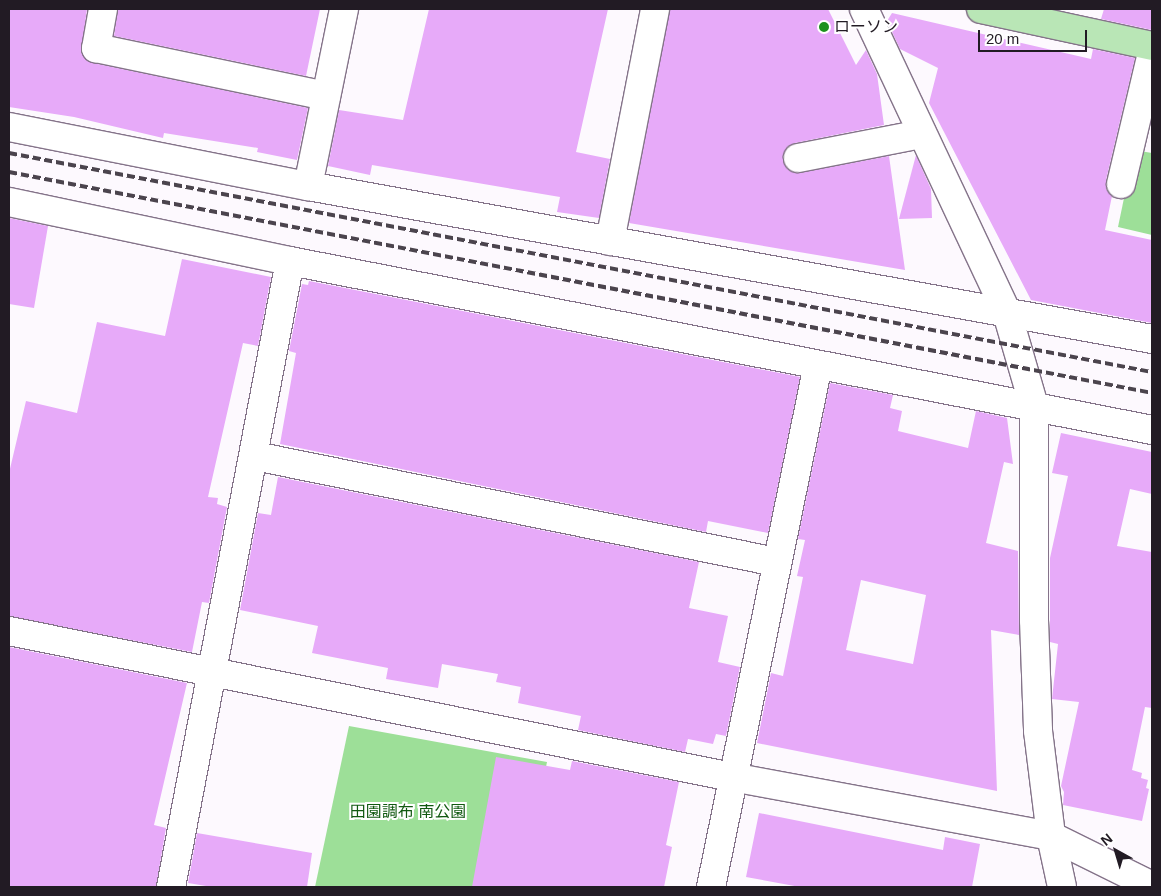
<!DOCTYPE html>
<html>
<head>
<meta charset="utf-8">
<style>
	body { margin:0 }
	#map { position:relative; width:1161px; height:896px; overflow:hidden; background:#fdf9fe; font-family:Helvetica,"Noto Sans JP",sans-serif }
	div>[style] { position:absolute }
	.green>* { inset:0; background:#9ddf98 }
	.building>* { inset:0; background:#e7aaf9 }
	.roads { filter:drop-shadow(1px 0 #847389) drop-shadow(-1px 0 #847389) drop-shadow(0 1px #847389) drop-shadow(0 -1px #847389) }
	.minor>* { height:28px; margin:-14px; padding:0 14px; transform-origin:14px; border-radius:14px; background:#fff }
	.major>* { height:28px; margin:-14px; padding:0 14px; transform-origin:14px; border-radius:14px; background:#b9e6b6 }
	.rail>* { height:4px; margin-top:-2px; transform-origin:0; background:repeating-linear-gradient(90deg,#4b444d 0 8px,transparent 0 12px) }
	.dots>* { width:14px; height:14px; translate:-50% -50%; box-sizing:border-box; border:2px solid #fff; border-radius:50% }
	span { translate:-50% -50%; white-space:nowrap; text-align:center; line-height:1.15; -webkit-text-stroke:4px #fff; paint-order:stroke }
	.poi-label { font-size:16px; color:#221b24 }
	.left { translate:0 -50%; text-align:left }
	.park-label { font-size:16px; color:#115911 }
	.frame { position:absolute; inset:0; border:10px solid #221b24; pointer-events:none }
	.north { position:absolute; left:1091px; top:826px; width:50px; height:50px; -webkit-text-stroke:4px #fff; paint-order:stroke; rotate:321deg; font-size:14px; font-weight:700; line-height:20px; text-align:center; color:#221b24 }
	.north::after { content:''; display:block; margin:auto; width:18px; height:22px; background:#221b24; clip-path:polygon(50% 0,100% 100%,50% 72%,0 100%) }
	.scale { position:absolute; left:978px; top:30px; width:109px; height:22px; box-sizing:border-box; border:2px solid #221b24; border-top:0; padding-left:6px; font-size:15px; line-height:18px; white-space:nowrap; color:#221b24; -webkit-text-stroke:4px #fff; paint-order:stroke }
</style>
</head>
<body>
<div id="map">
	<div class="green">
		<i style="clip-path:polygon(1134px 150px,1152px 153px,1152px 235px,1118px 227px)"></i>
		<i style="clip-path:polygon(349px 726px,547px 762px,521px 887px,315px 887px)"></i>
	</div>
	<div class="building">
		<i style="clip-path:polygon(9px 9px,87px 9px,81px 53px,93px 63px,308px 108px,297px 160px,257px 152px,258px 148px,164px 133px,163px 138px,74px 117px,9px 107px)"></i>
		<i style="clip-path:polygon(118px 9px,320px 9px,306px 76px,114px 36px)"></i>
		<i style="clip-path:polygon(429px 9px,608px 9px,576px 152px,610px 159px,599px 218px,557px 212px,560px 197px,372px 165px,370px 175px,328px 166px,339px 110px,403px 120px)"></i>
		<i style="clip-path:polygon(670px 9px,828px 9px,856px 65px,866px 50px,877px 74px,884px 125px,795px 143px,787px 147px,783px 160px,787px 169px,800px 173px,889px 156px,905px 270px,629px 223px)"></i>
		<i style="clip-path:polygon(1104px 9px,1152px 9px,1152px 30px,1101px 19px)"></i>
		<i style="clip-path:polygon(892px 13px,1091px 59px,1093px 49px,1135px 58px,1106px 180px,1106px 189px,1112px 196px,1105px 230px,1152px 240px,1152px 323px,1031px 300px,929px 103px,938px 68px,900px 49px,887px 21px)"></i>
		<i style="clip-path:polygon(916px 155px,931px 189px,932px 218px,899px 219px)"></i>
		<i style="clip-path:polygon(9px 218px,48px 226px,34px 308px,9px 304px)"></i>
		<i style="clip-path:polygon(182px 259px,271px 277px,258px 346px,243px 343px,208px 497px,218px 498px,217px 504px,227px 507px,209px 603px,202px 602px,192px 652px,9px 616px,9px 473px,26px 401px,77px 413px,97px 322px,165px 336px)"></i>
		<i style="clip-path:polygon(309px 281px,800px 377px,768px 533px,708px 521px,706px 532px,280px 444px,296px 353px,289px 351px,302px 284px,308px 285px)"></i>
		<i style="clip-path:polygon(evenodd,830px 383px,893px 395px,890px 408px,902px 411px,898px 431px,968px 448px,976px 411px,1007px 418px,1013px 464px,1004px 462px,986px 543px,1018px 551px,1019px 635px,991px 630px,997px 791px,757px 743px,771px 673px,783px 676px,803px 577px,797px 576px,805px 540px,798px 539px,830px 383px,861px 580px,926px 595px,913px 664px,846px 650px,861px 580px)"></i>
		<i style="clip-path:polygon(1061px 433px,1152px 452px,1152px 494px,1130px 489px,1117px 546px,1152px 552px,1152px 708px,1145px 707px,1132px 770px,1142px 773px,1141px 778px,1148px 780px,1146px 788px,1149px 789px,1142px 821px,1063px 805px,1064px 792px,1061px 786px,1079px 702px,1052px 699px,1058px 644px,1050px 642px,1050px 558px,1068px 476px,1052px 473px)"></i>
		<i style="clip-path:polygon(278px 477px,699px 562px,689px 608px,728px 616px,718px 662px,740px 667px,726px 736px,716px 734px,713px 744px,688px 739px,685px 752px,578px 730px,581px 716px,518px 703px,521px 687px,496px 682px,498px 674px,442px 664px,438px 688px,386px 679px,388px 668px,312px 653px,318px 626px,240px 610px,258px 513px,271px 515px)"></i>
		<i style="clip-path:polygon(9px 647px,187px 683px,154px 825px,166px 828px,156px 887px,9px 887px)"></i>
		<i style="clip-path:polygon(496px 757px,570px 770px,572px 761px,679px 782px,666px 845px,672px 847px,664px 887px,472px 887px)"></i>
		<i style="clip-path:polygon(759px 813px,943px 850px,945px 837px,980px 844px,972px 887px,800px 887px,746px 877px)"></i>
		<i style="clip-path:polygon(197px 833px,312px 853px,307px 887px,212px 887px,188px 883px)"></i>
	</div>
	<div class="roads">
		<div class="minor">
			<i style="left:103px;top:9px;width:40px;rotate:100deg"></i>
			<i style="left:96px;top:48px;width:235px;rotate:11.8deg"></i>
			<i style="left:864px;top:9px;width:336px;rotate:64.8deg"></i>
			<i style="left:1007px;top:313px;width:97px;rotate:73.8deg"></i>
			<i style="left:1034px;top:406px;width:214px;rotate:90deg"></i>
			<i style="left:1034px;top:620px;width:111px;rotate:87.9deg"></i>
			<i style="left:1038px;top:731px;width:106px;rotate:82.9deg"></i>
			<i style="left:1051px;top:836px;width:52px;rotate:77.8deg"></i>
			<i style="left:9px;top:127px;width:305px;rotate:11.2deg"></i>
			<i style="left:308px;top:186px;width:858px;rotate:10.27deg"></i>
			<i style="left:798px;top:158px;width:126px;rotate:-11deg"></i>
			<i style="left:1121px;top:184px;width:135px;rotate:-76.7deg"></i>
			<i style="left:308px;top:186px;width:181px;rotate:-78.5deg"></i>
			<i style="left:9px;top:202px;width:287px;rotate:11.9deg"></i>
			<i style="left:290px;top:261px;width:878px;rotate:11.09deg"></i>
			<i style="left:610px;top:241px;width:236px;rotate:-79deg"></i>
			<i style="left:255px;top:456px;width:532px;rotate:11.5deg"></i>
			<i style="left:9px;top:631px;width:738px;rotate:11.42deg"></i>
			<i style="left:732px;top:777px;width:324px;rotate:10.5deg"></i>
			<i style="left:1051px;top:836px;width:113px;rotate:26.3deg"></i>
			<i style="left:171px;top:887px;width:637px;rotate:-79.24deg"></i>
			<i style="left:711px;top:887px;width:533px;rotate:-78.42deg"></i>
		</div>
		<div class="major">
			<i style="left:981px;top:9px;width:175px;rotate:12.2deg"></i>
		</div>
	</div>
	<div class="rail">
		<i style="left:9px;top:153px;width:1164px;rotate:10.85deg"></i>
		<i style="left:9px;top:172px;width:1164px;rotate:10.94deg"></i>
	</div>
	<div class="dots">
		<i style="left:824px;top:27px;background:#1c911d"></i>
	</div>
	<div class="poi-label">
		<span class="left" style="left:834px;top:27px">ローソン</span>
	</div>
	<div class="park-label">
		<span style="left:408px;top:812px">田園調布 南公園</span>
	</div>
	<div class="frame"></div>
	<div class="north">N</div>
	<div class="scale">20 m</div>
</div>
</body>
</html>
